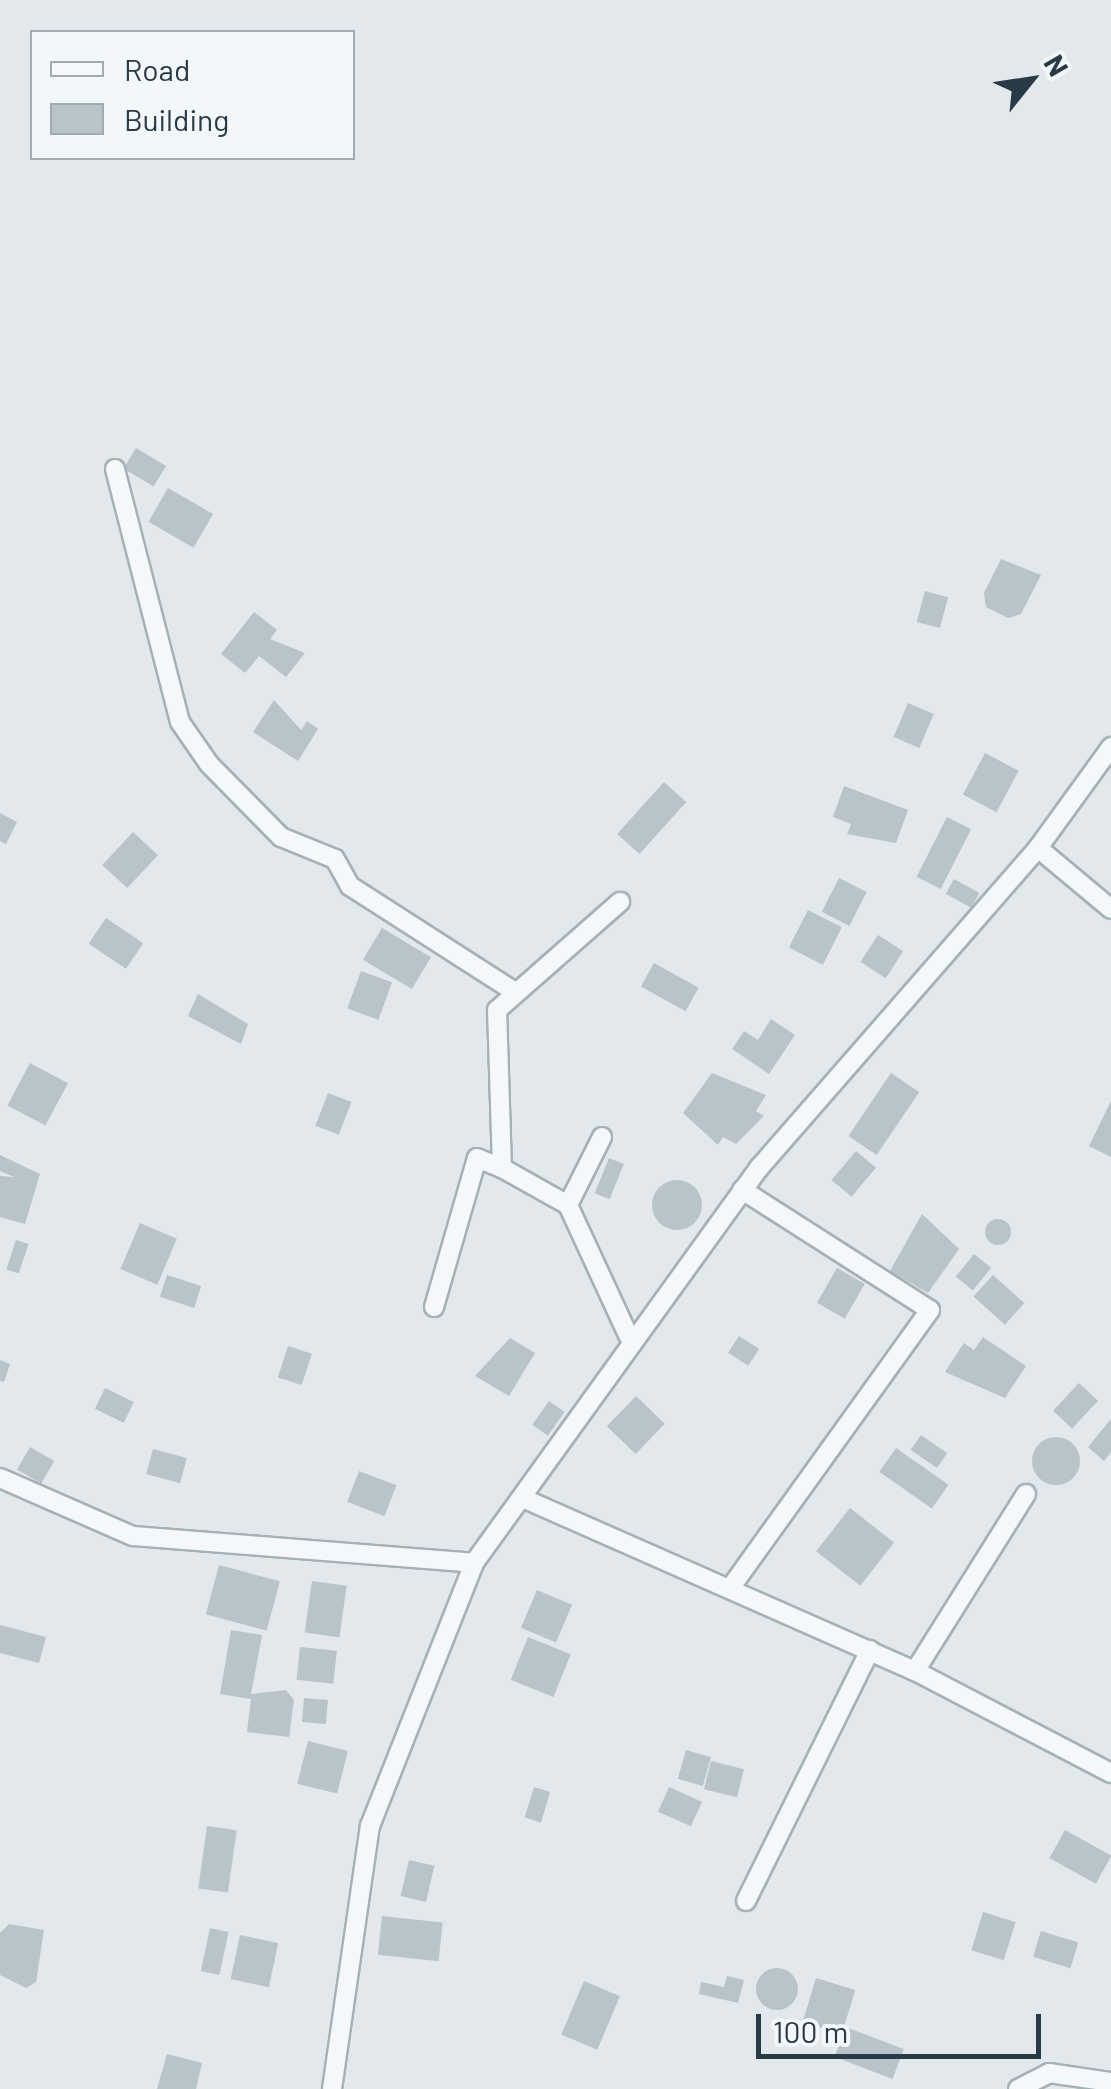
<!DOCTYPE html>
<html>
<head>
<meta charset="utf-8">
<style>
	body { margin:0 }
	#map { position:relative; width:1111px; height:2089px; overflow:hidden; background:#e2e8ec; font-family:Barlow,sans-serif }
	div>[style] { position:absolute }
	.building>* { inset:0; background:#b8c3ca; transform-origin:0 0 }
	.round { border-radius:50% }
	.roads { filter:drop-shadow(2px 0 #a6b0b7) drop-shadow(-2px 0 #a6b0b7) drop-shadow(0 2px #a6b0b7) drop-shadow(0 -2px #a6b0b7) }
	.street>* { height:18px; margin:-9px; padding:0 9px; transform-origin:9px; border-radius:9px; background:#f5f8fa }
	span { translate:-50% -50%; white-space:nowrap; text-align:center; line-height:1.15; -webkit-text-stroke:8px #f2f7f9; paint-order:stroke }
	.legend { position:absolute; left:30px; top:30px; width:325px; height:130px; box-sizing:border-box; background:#f2f7f9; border:2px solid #a1abb1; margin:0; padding:12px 18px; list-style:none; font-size:30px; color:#283a46 }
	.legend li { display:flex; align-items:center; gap:20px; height:50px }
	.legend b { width:50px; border:2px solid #a1abb1 }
	.north { position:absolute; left:981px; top:30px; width:100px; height:100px; -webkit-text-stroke:8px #f2f7f9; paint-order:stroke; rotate:60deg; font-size:28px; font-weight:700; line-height:40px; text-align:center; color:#283a46 }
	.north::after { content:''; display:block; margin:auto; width:35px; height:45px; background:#283a46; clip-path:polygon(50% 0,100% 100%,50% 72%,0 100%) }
	.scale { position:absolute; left:756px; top:2014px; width:285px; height:45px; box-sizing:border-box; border:5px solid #283a46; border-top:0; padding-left:12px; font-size:30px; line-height:35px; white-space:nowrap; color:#283a46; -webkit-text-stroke:8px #f2f7f9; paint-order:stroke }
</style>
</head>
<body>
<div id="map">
	<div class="building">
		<i style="left:136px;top:448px;width:35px;height:24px;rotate:31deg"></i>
		<i style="left:168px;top:488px;width:52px;height:39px;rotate:30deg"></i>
		<i style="clip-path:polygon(1001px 559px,1041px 575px,1021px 614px,1008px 618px,986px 607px,984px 593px)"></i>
		<i style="left:925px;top:591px;width:24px;height:32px;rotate:15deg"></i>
		<i style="clip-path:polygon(254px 612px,277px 630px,270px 639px,305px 653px,286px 677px,259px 656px,245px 673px,221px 654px)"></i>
		<i style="clip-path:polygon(274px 700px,301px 730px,307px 721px,318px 729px,298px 761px,253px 732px)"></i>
		<i style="left:908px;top:703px;width:28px;height:37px;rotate:23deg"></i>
		<i style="left:985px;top:753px;width:38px;height:47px;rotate:28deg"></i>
		<i style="left:664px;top:782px;width:30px;height:70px;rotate:42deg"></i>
		<i style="clip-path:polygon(844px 786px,908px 810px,896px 843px,847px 834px,851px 824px,833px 817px)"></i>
		<i style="clip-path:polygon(0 813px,17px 822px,6px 844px,0 841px)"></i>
		<i style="left:947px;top:817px;width:27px;height:67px;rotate:27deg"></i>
		<i style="left:133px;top:832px;width:34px;height:45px;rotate:43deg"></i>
		<i style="left:839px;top:878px;width:31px;height:38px;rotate:27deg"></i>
		<i style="left:954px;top:879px;width:29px;height:17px;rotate:29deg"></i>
		<i style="left:808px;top:910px;width:38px;height:42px;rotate:27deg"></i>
		<i style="left:106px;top:918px;width:45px;height:31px;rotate:34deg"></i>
		<i style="left:382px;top:928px;width:57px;height:37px;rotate:31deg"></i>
		<i style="left:878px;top:935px;width:30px;height:32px;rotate:33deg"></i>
		<i style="left:654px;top:963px;width:51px;height:27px;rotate:29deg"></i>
		<i style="left:361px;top:971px;width:33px;height:40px;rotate:20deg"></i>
		<i style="clip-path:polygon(198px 994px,248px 1024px,241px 1044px,188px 1016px)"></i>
		<i style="clip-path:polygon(771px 1019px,795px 1035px,769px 1074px,732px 1049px,744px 1031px,758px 1040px)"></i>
		<i style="left:30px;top:1063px;width:43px;height:48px;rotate:28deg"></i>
		<i style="clip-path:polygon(712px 1073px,766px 1095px,756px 1111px,764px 1116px,736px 1144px,723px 1137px,718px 1145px,683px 1113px)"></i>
		<i style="left:891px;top:1073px;width:34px;height:76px;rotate:34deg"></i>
		<i style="left:328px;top:1093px;width:25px;height:35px;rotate:21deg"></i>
		<i style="clip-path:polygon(1111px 1101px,1111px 1157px,1089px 1146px)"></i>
		<i style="left:856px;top:1151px;width:26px;height:38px;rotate:40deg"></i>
		<i style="clip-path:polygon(0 1155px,40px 1174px,25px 1224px,0 1217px,0 1176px,14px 1177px,0 1171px)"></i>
		<i style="left:609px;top:1158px;width:16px;height:38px;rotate:22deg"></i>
		<i class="round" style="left:652px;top:1180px;width:50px;height:50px"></i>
		<i style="clip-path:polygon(922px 1214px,959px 1249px,928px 1293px,890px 1271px)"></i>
		<i class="round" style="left:985px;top:1219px;width:26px;height:26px"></i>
		<i style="left:140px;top:1223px;width:40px;height:50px;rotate:23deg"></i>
		<i style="left:16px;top:1240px;width:13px;height:31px;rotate:18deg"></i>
		<i style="left:974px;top:1254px;width:22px;height:29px;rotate:39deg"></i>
		<i style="left:837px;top:1268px;width:32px;height:40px;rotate:30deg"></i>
		<i style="left:167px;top:1275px;width:36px;height:23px;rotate:18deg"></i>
		<i style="left:993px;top:1275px;width:42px;height:29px;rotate:42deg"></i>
		<i style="left:739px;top:1336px;width:24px;height:20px;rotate:33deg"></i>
		<i style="clip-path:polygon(983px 1337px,1026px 1366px,1005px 1398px,945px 1372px,964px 1343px,974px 1350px)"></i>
		<i style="clip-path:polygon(510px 1338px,535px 1353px,509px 1396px,475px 1376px)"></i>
		<i style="left:288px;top:1346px;width:25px;height:33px;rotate:18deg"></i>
		<i style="clip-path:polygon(0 1360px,10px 1364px,4px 1382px,0 1381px)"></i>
		<i style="left:1079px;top:1383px;width:26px;height:38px;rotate:43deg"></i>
		<i style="left:105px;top:1388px;width:32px;height:23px;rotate:26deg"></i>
		<i style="left:636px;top:1396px;width:40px;height:42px;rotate:44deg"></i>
		<i style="left:549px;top:1401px;width:19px;height:29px;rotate:35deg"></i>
		<i style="clip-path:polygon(1111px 1419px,1111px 1452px,1104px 1461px,1088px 1447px)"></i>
		<i style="left:921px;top:1435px;width:32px;height:18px;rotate:35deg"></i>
		<i class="round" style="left:1032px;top:1437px;width:48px;height:48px"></i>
		<i style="left:30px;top:1447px;width:28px;height:26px;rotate:30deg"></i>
		<i style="left:896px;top:1448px;width:64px;height:29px;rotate:35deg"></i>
		<i style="left:153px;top:1449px;width:35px;height:26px;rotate:15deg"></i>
		<i style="left:359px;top:1471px;width:40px;height:33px;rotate:21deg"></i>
		<i style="left:850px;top:1508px;width:56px;height:55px;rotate:38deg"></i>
		<i style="left:219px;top:1565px;width:63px;height:51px;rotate:15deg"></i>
		<i style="left:312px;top:1581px;width:35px;height:52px;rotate:8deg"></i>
		<i style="left:537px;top:1590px;width:38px;height:41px;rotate:23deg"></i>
		<i style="clip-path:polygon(0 1625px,46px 1637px,39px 1663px,0 1653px)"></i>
		<i style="clip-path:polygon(231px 1630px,262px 1635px,251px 1694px,286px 1690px,294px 1700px,289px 1737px,247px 1732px,251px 1699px,220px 1694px)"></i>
		<i style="left:528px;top:1637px;width:46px;height:46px;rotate:22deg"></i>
		<i style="left:300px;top:1647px;width:37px;height:33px;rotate:6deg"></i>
		<i style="left:304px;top:1698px;width:24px;height:24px;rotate:5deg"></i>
		<i style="left:308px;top:1741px;width:41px;height:44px;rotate:14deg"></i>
		<i style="left:686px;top:1750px;width:26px;height:30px;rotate:16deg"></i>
		<i style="left:711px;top:1761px;width:34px;height:29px;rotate:14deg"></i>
		<i style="left:534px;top:1787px;width:17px;height:32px;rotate:17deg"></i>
		<i style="left:669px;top:1787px;width:36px;height:27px;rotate:24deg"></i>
		<i style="left:207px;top:1826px;width:30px;height:63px;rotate:8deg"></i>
		<i style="left:1065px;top:1830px;width:53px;height:32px;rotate:29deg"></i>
		<i style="left:409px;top:1860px;width:26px;height:37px;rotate:13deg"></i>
		<i style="left:983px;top:1912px;width:34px;height:40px;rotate:17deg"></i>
		<i style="left:382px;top:1916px;width:61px;height:39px;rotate:6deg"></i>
		<i style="clip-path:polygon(9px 1924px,44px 1930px,36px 1982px,26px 1988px,0 1975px,0 1933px)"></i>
		<i style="left:210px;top:1928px;width:19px;height:44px;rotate:12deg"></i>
		<i style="left:1041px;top:1931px;width:39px;height:27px;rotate:17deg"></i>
		<i style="left:240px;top:1935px;width:39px;height:45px;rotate:12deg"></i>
		<i class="round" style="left:756px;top:1968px;width:42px;height:42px"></i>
		<i style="clip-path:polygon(727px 1976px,744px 1980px,738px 2003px,699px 1994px,701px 1982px,724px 1987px)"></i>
		<i style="left:816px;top:1978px;width:41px;height:46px;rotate:17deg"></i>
		<i style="left:584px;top:1981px;width:39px;height:58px;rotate:23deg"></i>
		<i style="left:846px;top:2027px;width:62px;height:32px;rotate:21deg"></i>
		<i style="clip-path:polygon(167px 2054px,202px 2063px,196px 2089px,157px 2089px)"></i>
	</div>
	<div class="roads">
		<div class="street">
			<i style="left:115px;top:469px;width:261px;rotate:75.6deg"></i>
			<i style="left:180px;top:722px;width:51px;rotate:55.4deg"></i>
			<i style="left:209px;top:764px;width:103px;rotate:45.4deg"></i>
			<i style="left:281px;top:837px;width:58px;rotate:22.2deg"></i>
			<i style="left:335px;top:859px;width:31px;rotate:61deg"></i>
			<i style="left:350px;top:886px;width:196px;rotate:32.7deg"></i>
			<i style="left:1038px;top:848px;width:95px;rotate:39.9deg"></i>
			<i style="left:602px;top:1137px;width:76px;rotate:116.6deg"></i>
			<i style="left:568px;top:1205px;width:145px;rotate:65.2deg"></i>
			<i style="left:568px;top:1205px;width:76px;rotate:-150.7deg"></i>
			<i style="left:502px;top:1168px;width:158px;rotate:-91.8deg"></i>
			<i style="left:497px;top:1010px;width:164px;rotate:-41.3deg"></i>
			<i style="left:434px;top:1307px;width:155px;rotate:-73.9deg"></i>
			<i style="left:477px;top:1158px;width:27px;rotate:22deg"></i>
			<i style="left:0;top:1478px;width:145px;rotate:23.6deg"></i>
			<i style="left:133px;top:1536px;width:342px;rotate:4.5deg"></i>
			<i style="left:527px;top:1500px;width:424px;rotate:23.8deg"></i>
			<i style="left:915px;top:1671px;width:221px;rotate:27.5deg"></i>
			<i style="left:731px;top:1587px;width:341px;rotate:-54.3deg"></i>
			<i style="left:930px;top:1310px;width:223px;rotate:-147.4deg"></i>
			<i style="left:915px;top:1671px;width:209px;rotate:-57.9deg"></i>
			<i style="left:746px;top:1901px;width:280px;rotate:-63.7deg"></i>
			<i style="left:332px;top:2089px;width:266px;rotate:-81.8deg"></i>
			<i style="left:370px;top:1826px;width:283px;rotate:-68.4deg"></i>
			<i style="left:474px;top:1563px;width:487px;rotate:-54.2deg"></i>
			<i style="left:759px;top:1168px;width:425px;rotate:-48.9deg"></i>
			<i style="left:1038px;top:848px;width:125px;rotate:-54.1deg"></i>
			<i style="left:1018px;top:2089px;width:35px;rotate:-27deg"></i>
			<i style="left:1049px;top:2073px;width:63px;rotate:8.3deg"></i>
		</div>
	</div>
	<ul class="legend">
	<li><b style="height:12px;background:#f5f8fa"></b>Road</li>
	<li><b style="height:28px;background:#b8c3ca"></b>Building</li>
	</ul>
	<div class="north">N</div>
	<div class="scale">100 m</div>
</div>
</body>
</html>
